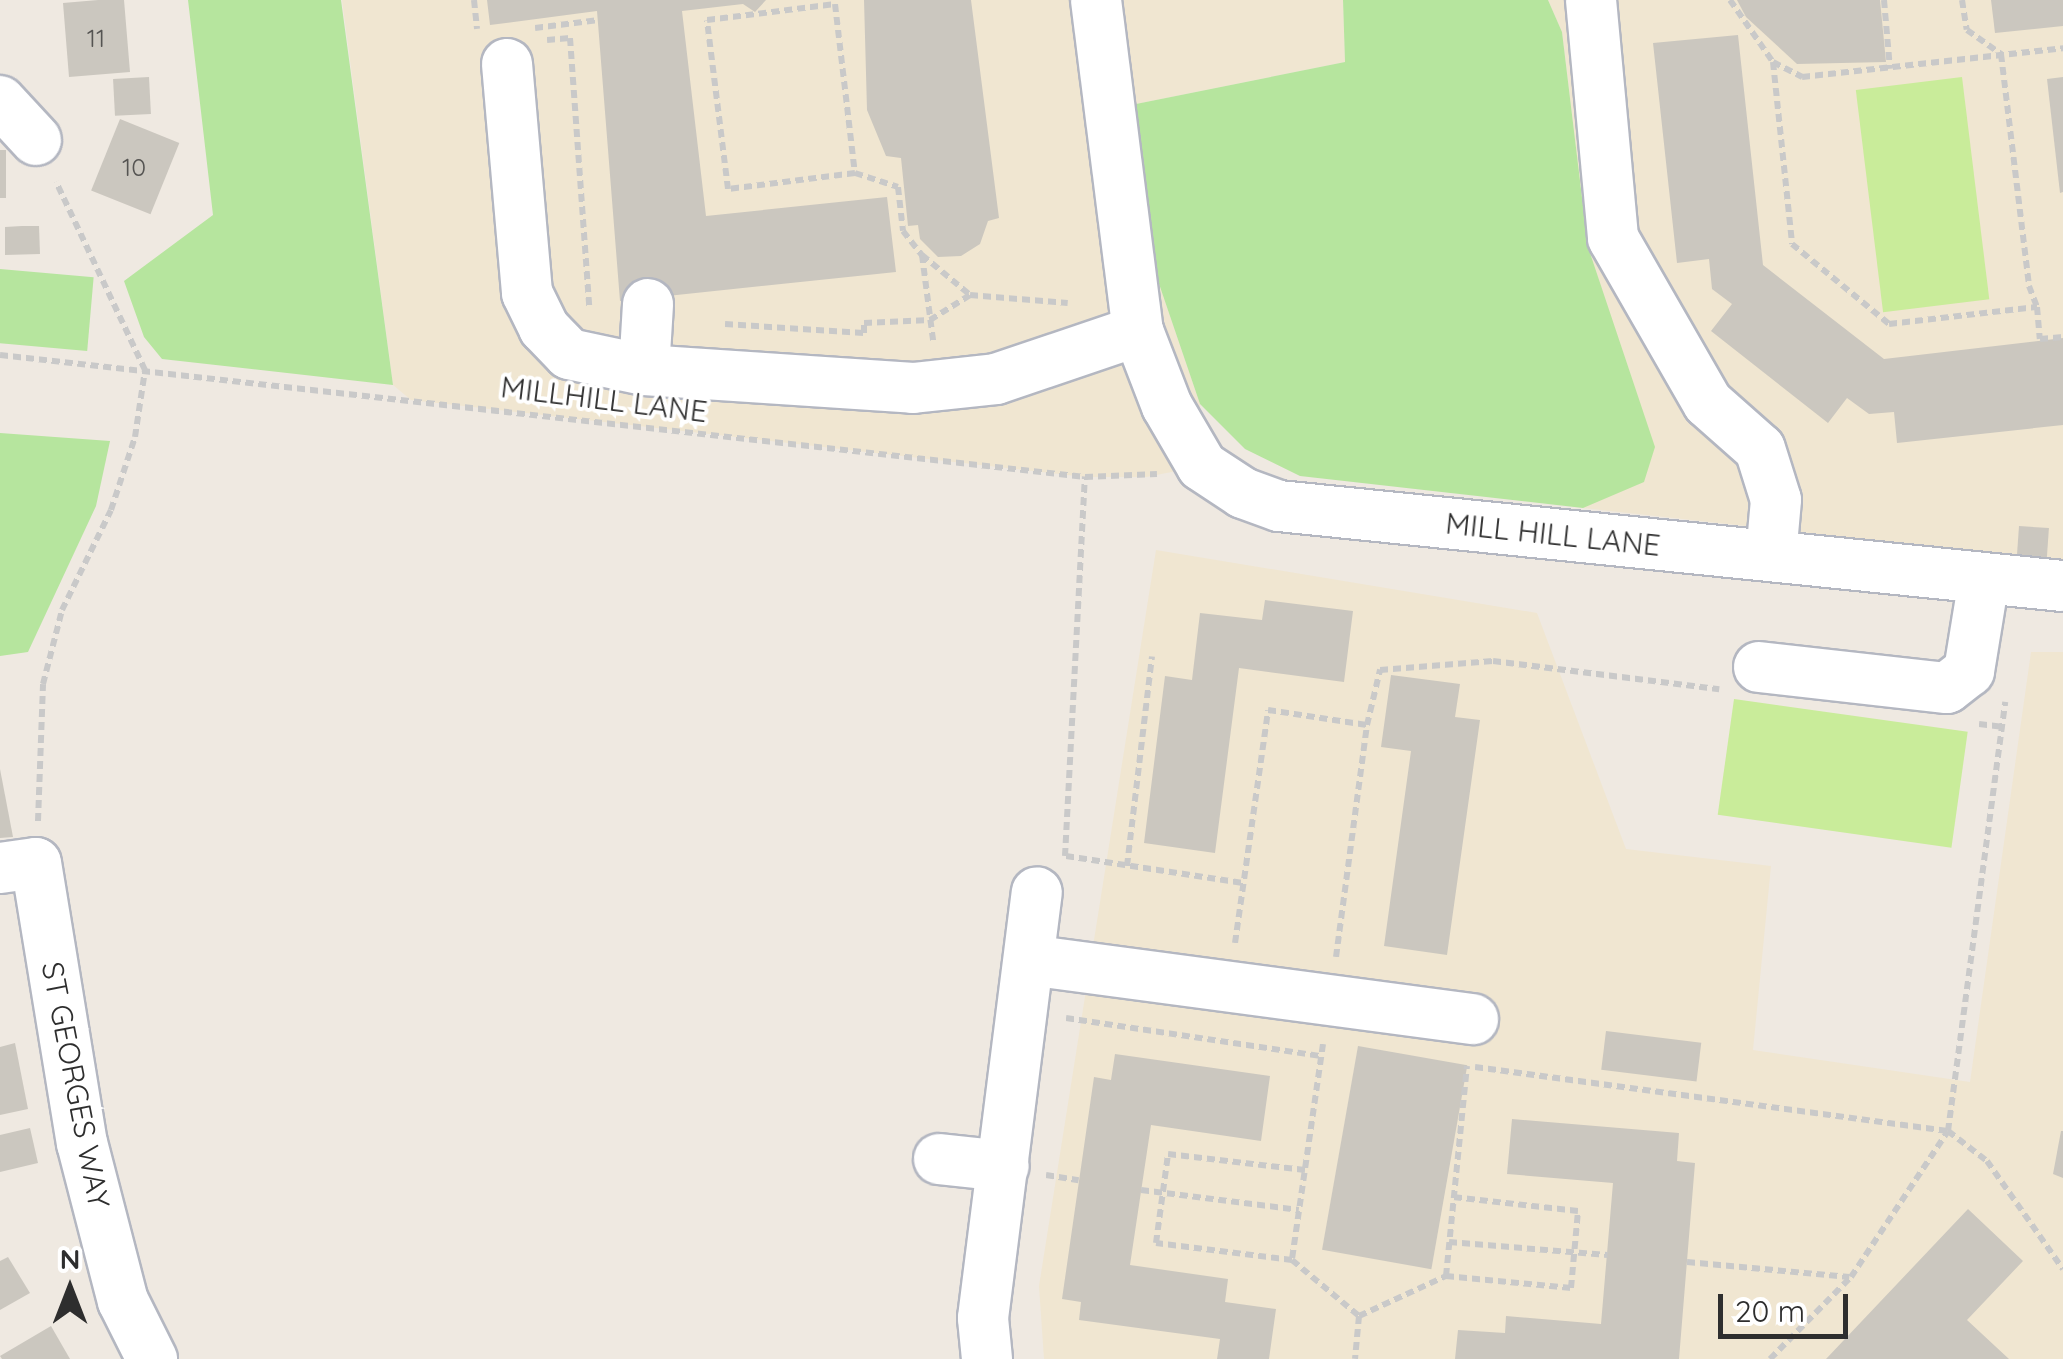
<!DOCTYPE html>
<html>
<head>
<meta charset="utf-8">
<style>
	body { margin:0 }
	#map { position:relative; width:2063px; height:1359px; overflow:hidden; background:#efe9e1; font-family:Quicksand,sans-serif }
	div>[style] { position:absolute }
	.education>* { inset:0; background:#f0e6d1 }
	.green>* { inset:0; background:#b6e59e; transform-origin:0 0 }
	.pitch>* { inset:0; background:#c9ec9a; transform-origin:0 0 }
	.building>* { inset:0; background:#cbc7bf; transform-origin:0 0 }
	.path>* { height:6px; margin-top:-3px; transform-origin:0; background:repeating-linear-gradient(90deg,#c9c9c9 0 8px,transparent 0 13px) }
	.roads { filter:drop-shadow(2px 0 #b4b7c1) drop-shadow(-2px 0 #b4b7c1) drop-shadow(0 2px #b4b7c1) drop-shadow(0 -2px #b4b7c1) }
	.minor>* { height:50px; margin:-25px; padding:0 25px; transform-origin:25px; border-radius:25px; background:#fff }
	span { translate:-50% -50%; white-space:nowrap; text-align:center; line-height:1.15; -webkit-text-stroke:8px #fff; paint-order:stroke }
	.number-label { font-size:25px; color:#555452 }
	.number-label span { -webkit-text-stroke-width:0 }
	.street-label { font-size:30px; color:#2e2e2e }
	.north { position:absolute; left:20px; top:1239px; width:100px; height:100px; -webkit-text-stroke:8px #fff; paint-order:stroke; rotate:0deg; font-size:28px; font-weight:700; line-height:40px; text-align:center; color:#2e2e2e }
	.north::after { content:''; display:block; margin:auto; width:35px; height:45px; background:#2e2e2e; clip-path:polygon(50% 0,100% 100%,50% 72%,0 100%) }
	.scale { position:absolute; left:1718px; top:1294px; width:130px; height:45px; box-sizing:border-box; border:5px solid #2e2e2e; border-top:0; padding-left:12px; font-size:30px; line-height:35px; white-space:nowrap; color:#2e2e2e; -webkit-text-stroke:8px #fff; paint-order:stroke }
</style>
</head>
<body>
<div id="map">
	<div class="education">
		<i style="clip-path:polygon(342px 0,1343px 0,1345px 62px,1136px 104px,1156px 275px,1200px 404px,1202px 466px,1146px 477px,1085px 477px,411px 400px,393px 385px)"></i>
		<i style="clip-path:polygon(1548px 0,2063px 0,2063px 561px,1583px 508px,1636px 394px,1588px 247px,1562px 32px)"></i>
		<i style="clip-path:polygon(1156px 550px,1537px 613px,1626px 849px,1771px 866px,1753px 1050px,1970px 1082px,2031px 652px,2063px 652px,2063px 1359px,1044px 1359px,1039px 1286px)"></i>
	</div>
	<div class="green">
		<i style="clip-path:polygon(188px 0,341px 0,393px 385px,162px 359px,144px 337px,124px 281px,213px 215px)"></i>
		<i style="clip-path:polygon(1343px 0,1548px 0,1562px 32px,1588px 247px,1655px 447px,1644px 482px,1583px 508px,1300px 476px,1245px 449px,1200px 404px,1156px 275px,1136px 104px,1345px 62px)"></i>
		<i style="left:0;top:269px;width:94px;height:74px;rotate:5deg"></i>
		<i style="clip-path:polygon(0 433px,110px 441px,96px 506px,28px 652px,0 656px)"></i>
	</div>
	<div class="pitch">
		<i style="left:1962px;top:77px;width:224px;height:107px;rotate:83deg"></i>
		<i style="left:1734px;top:699px;width:236px;height:117px;rotate:8deg"></i>
	</div>
	<div class="building">
		<i style="clip-path:polygon(98px 0,124px 0,130px 72px,69px 77px,63px 3px)"></i>
		<i style="clip-path:polygon(487px 0,766px 0,755px 12px,743px 4px,682px 11px,706px 216px,887px 197px,896px 272px,620px 301px,597px 11px,490px 25px)"></i>
		<i style="clip-path:polygon(864px 0,971px 0,999px 218px,988px 221px,980px 244px,961px 256px,938px 257px,920px 239px,918px 225px,908px 226px,901px 158px,886px 156px,867px 110px)"></i>
		<i style="clip-path:polygon(1737px 0,1880px 0,1886px 62px,1797px 64px,1746px 17px)"></i>
		<i style="clip-path:polygon(1991px 0,2063px 0,2063px 26px,1995px 33px)"></i>
		<i style="clip-path:polygon(1738px 35px,1763px 265px,1884px 359px,2063px 338px,2063px 425px,1897px 443px,1894px 412px,1869px 414px,1847px 398px,1828px 423px,1711px 331px,1732px 304px,1712px 289px,1709px 259px,1677px 263px,1653px 43px)"></i>
		<i style="left:149px;top:77px;width:37px;height:36px;rotate:87deg"></i>
		<i style="clip-path:polygon(2063px 77px,2063px 192px,2060px 193px,2047px 79px)"></i>
		<i style="left:120px;top:119px;width:64px;height:77px;rotate:22deg"></i>
		<i style="left:0;top:150px;width:6px;height:48px"></i>
		<i style="clip-path:polygon(22px 226px,39px 226px,40px 254px,5px 255px,5px 227px)"></i>
		<i style="left:2019px;top:526px;width:30px;height:31px;rotate:4deg"></i>
		<i style="clip-path:polygon(1265px 600px,1353px 611px,1344px 682px,1239px 668px,1215px 853px,1144px 843px,1165px 676px,1192px 680px,1200px 613px,1262px 620px)"></i>
		<i style="clip-path:polygon(1391px 675px,1460px 684px,1455px 717px,1480px 720px,1447px 955px,1384px 946px,1411px 751px,1381px 747px)"></i>
		<i style="clip-path:polygon(0 769px,13px 837px,0 838px)"></i>
		<i style="left:1606px;top:1031px;width:96px;height:39px;rotate:7deg"></i>
		<i style="clip-path:polygon(15px 1043px,28px 1109px,0 1115px,0 1047px)"></i>
		<i style="left:1358px;top:1046px;width:111px;height:207px;rotate:10deg"></i>
		<i style="clip-path:polygon(1115px 1054px,1270px 1076px,1261px 1141px,1151px 1125px,1130px 1265px,1228px 1279px,1225px 1302px,1276px 1309px,1269px 1359px,1217px 1359px,1220px 1339px,1079px 1320px,1081px 1302px,1062px 1299px,1094px 1077px,1111px 1080px)"></i>
		<i style="clip-path:polygon(1512px 1119px,1679px 1133px,1677px 1161px,1695px 1163px,1679px 1359px,1455px 1359px,1458px 1330px,1505px 1333px,1506px 1316px,1601px 1324px,1613px 1183px,1507px 1174px)"></i>
		<i style="clip-path:polygon(30px 1128px,38px 1163px,0 1172px,0 1135px)"></i>
		<i style="clip-path:polygon(2061px 1131px,2063px 1131px,2063px 1178px,2053px 1174px)"></i>
		<i style="clip-path:polygon(1968px 1209px,2023px 1261px,1967px 1320px,2009px 1359px,1826px 1359px)"></i>
		<i style="clip-path:polygon(8px 1257px,30px 1293px,0 1310px,0 1261px)"></i>
		<i style="clip-path:polygon(51px 1326px,70px 1359px,2px 1359px,0 1356px)"></i>
	</div>
	<div class="path">
		<i style="left:474px;top:0;width:29px;rotate:84deg"></i>
		<i style="left:1730px;top:0;width:75px;rotate:55.3deg"></i>
		<i style="left:1773px;top:62px;width:33px;rotate:27deg"></i>
		<i style="left:1802px;top:77px;width:263px;rotate:-6.3deg"></i>
		<i style="left:1884px;top:0;width:69px;rotate:85deg"></i>
		<i style="left:1962px;top:0;width:30px;rotate:81deg"></i>
		<i style="left:1967px;top:30px;width:42px;rotate:35.2deg"></i>
		<i style="left:2001px;top:54px;width:234px;rotate:83.1deg"></i>
		<i style="left:2029px;top:286px;width:22px;rotate:69deg"></i>
		<i style="left:535px;top:28px;width:64px;rotate:-7.2deg"></i>
		<i style="left:547px;top:40px;width:23px;rotate:-5deg"></i>
		<i style="left:570px;top:38px;width:269px;rotate:85.9deg"></i>
		<i style="left:1773px;top:62px;width:183px;rotate:84deg"></i>
		<i style="left:1792px;top:244px;width:126px;rotate:39.5deg"></i>
		<i style="left:1889px;top:324px;width:149px;rotate:-6.6deg"></i>
		<i style="left:2037px;top:307px;width:32px;rotate:85deg"></i>
		<i style="left:2040px;top:339px;width:23px;rotate:-5deg"></i>
		<i style="left:855px;top:173px;width:128px;rotate:172.8deg"></i>
		<i style="left:728px;top:189px;width:170px;rotate:-97.1deg"></i>
		<i style="left:707px;top:20px;width:129px;rotate:-7.1deg"></i>
		<i style="left:835px;top:4px;width:170px;rotate:83.3deg"></i>
		<i style="left:855px;top:173px;width:45px;rotate:18deg"></i>
		<i style="left:898px;top:187px;width:44px;rotate:83.5deg"></i>
		<i style="left:903px;top:231px;width:31px;rotate:52deg"></i>
		<i style="left:922px;top:255px;width:86px;rotate:82.6deg"></i>
		<i style="left:922px;top:255px;width:61px;rotate:39.7deg"></i>
		<i style="left:725px;top:324px;width:139px;rotate:3.7deg"></i>
		<i style="left:864px;top:333px;width:10px;rotate:-90deg"></i>
		<i style="left:864px;top:323px;width:66px;rotate:-2.6deg"></i>
		<i style="left:930px;top:320px;width:47px;rotate:-32deg"></i>
		<i style="left:970px;top:295px;width:98px;rotate:4.7deg"></i>
		<i style="left:0;top:355px;width:1092px;rotate:6.42deg"></i>
		<i style="left:1085px;top:477px;width:72px;rotate:-2.4deg"></i>
		<i style="left:1979px;top:724px;width:23px;rotate:7deg"></i>
		<i style="left:38px;top:821px;width:137px;rotate:-87.9deg"></i>
		<i style="left:43px;top:684px;width:76px;rotate:-75.6deg"></i>
		<i style="left:62px;top:610px;width:111px;rotate:-63.9deg"></i>
		<i style="left:111px;top:510px;width:77px;rotate:-71.8deg"></i>
		<i style="left:135px;top:437px;width:68px;rotate:-81.5deg"></i>
		<i style="left:145px;top:370px;width:208px;rotate:-115.3deg"></i>
		<i style="left:1065px;top:856px;width:380px;rotate:-87deg"></i>
		<i style="left:1066px;top:856px;width:179px;rotate:8.7deg"></i>
		<i style="left:1127px;top:866px;width:211px;rotate:-83.2deg"></i>
		<i style="left:1235px;top:943px;width:235px;rotate:-81.9deg"></i>
		<i style="left:1268px;top:710px;width:100px;rotate:8.6deg"></i>
		<i style="left:1367px;top:725px;width:57px;rotate:-76.7deg"></i>
		<i style="left:1380px;top:670px;width:113px;rotate:-4.6deg"></i>
		<i style="left:1493px;top:661px;width:228px;rotate:7.1deg"></i>
		<i style="left:1336px;top:957px;width:234px;rotate:-82.4deg"></i>
		<i style="left:1066px;top:1018px;width:258px;rotate:8.5deg"></i>
		<i style="left:1323px;top:1044px;width:218px;rotate:98.2deg"></i>
		<i style="left:1292px;top:1260px;width:87px;rotate:39.9deg"></i>
		<i style="left:1359px;top:1316px;width:43px;rotate:95.3deg"></i>
		<i style="left:1475px;top:1067px;width:477px;rotate:7.7deg"></i>
		<i style="left:1948px;top:1131px;width:49px;rotate:37.6deg"></i>
		<i style="left:1987px;top:1161px;width:132px;rotate:54.9deg"></i>
		<i style="left:1046px;top:1175px;width:33px;rotate:9deg"></i>
		<i style="left:1141px;top:1190px;width:159px;rotate:7.2deg"></i>
		<i style="left:1449px;top:1242px;width:159px;rotate:4.7deg"></i>
		<i style="left:1292px;top:1260px;width:137px;rotate:-172.9deg"></i>
		<i style="left:1156px;top:1243px;width:90px;rotate:-82.3deg"></i>
		<i style="left:1168px;top:1154px;width:138px;rotate:6.7deg"></i>
		<i style="left:1687px;top:1262px;width:163px;rotate:5.3deg"></i>
		<i style="left:1446px;top:1276px;width:126px;rotate:5.5deg"></i>
		<i style="left:1571px;top:1288px;width:77px;rotate:-84.8deg"></i>
		<i style="left:1578px;top:1211px;width:126px;rotate:-173.6deg"></i>
		<i style="left:1359px;top:1316px;width:96px;rotate:-24.7deg"></i>
		<i style="left:1446px;top:1276px;width:211px;rotate:-84.3deg"></i>
		<i style="left:1770px;top:1359px;width:115px;rotate:-45.4deg"></i>
		<i style="left:1851px;top:1277px;width:175px;rotate:-56.4deg"></i>
		<i style="left:1948px;top:1131px;width:433px;rotate:-82.4deg"></i>
	</div>
	<div class="roads">
		<div class="minor">
			<i style="left:1096px;top:0;width:334px;rotate:82.8deg"></i>
			<i style="left:1138px;top:331px;width:80px;rotate:68.9deg"></i>
			<i style="left:1167px;top:406px;width:69px;rotate:59.7deg"></i>
			<i style="left:1202px;top:466px;width:49px;rotate:33.4deg"></i>
			<i style="left:1243px;top:493px;width:38px;rotate:20deg"></i>
			<i style="left:1279px;top:506px;width:788px;rotate:5.83deg"></i>
			<i style="left:1591px;top:0;width:239px;rotate:84.7deg"></i>
			<i style="left:1613px;top:238px;width:190px;rotate:60.1deg"></i>
			<i style="left:1708px;top:403px;width:69px;rotate:41.5deg"></i>
			<i style="left:1760px;top:449px;width:53px;rotate:72.6deg"></i>
			<i style="left:1776px;top:500px;width:56px;rotate:95.1deg"></i>
			<i style="left:507px;top:64px;width:230px;rotate:85deg"></i>
			<i style="left:527px;top:293px;width:39px;rotate:64deg"></i>
			<i style="left:544px;top:328px;width:36px;rotate:46deg"></i>
			<i style="left:569px;top:354px;width:77px;rotate:12deg"></i>
			<i style="left:644px;top:370px;width:270px;rotate:3.8deg"></i>
			<i style="left:913px;top:388px;width:83px;rotate:-6.2deg"></i>
			<i style="left:996px;top:379px;width:150px;rotate:-18.7deg"></i>
			<i style="left:0;top:101px;width:53px;rotate:47.3deg"></i>
			<i style="left:644px;top:370px;width:66px;rotate:-86.5deg"></i>
			<i style="left:1759px;top:667px;width:189px;rotate:6.4deg"></i>
			<i style="left:1947px;top:688px;width:28px;rotate:-38deg"></i>
			<i style="left:1969px;top:671px;width:93px;rotate:-80.7deg"></i>
			<i style="left:0;top:868px;width:36px;rotate:-8deg"></i>
			<i style="left:36px;top:863px;width:284px;rotate:80.7deg"></i>
			<i style="left:82px;top:1143px;width:163px;rotate:75.5deg"></i>
			<i style="left:123px;top:1301px;width:65px;rotate:63.4deg"></i>
			<i style="left:1029px;top:960px;width:448px;rotate:7.6deg"></i>
			<i style="left:939px;top:1159px;width:65px;rotate:6.1deg"></i>
			<i style="left:987px;top:1359px;width:41px;rotate:-95.6deg"></i>
			<i style="left:983px;top:1318px;width:429px;rotate:-82.8deg"></i>
		</div>
	</div>
	<div class="number-label">
		<span style="left:96px;top:38px">11</span>
		<span style="left:134px;top:167px">10</span>
	</div>
	<div class="street-label">
		<span style="left:604px;top:399px;rotate:7deg">MILLHILL LANE</span>
		<span style="left:1553px;top:534px;rotate:6deg">MILL HILL LANE</span>
		<span style="left:76px;top:1085px;rotate:79deg">ST GEORGES WAY</span>
	</div>
	<div class="north">N</div>
	<div class="scale">20 m</div>
</div>
</body>
</html>
